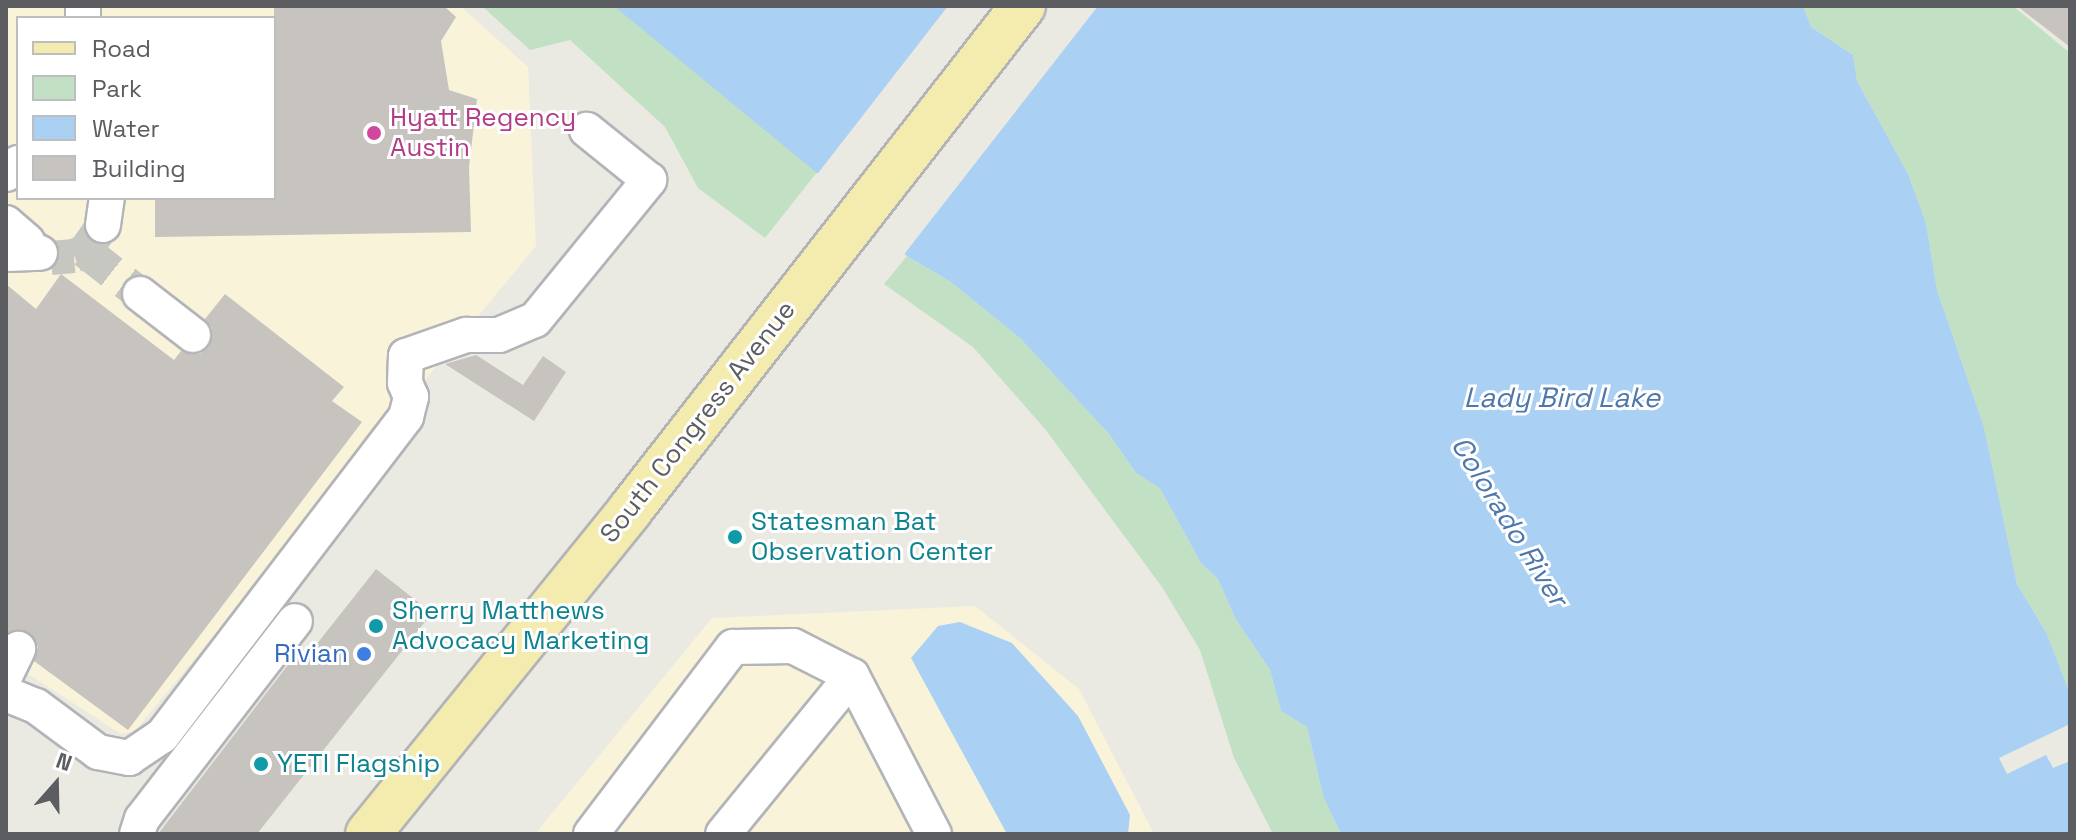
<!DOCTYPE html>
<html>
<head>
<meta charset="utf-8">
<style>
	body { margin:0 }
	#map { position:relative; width:2076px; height:840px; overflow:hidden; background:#ebeae2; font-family:"Space Grotesk",sans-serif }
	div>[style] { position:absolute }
	.commercial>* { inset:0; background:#f9f3da }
	.green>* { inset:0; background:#c2e0c3 }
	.water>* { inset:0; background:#aad0f4 }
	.pier>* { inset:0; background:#ebeae2 }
	.building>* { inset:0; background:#c7c4bf }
	.minor-tunnel>* { height:34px; margin-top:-17px; transform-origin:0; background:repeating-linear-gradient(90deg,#c7c7c2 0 34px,transparent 0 51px) }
	.roads { filter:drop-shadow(2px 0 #b3b4b8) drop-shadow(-2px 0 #b3b4b8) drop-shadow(0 2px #b3b4b8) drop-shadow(0 -2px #b3b4b8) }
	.minor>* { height:34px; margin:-17px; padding:0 17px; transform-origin:17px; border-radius:17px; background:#fff }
	.major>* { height:44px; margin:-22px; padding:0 22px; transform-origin:22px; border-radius:22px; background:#f4ecae }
	.dots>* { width:22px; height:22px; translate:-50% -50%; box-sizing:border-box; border:4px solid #fff; border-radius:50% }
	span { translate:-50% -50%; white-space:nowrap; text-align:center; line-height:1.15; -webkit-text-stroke:6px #fff; paint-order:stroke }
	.hotel-label { font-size:26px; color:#b23c85 }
	.left { translate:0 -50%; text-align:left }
	.street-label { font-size:26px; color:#5b5d61 }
	.culture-label { font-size:26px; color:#0d838f }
	.shop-label { font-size:26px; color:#366cbe }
	.right { translate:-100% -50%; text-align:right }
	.water-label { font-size:28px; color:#4e77ab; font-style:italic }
	.frame { position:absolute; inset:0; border:8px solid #5b5d61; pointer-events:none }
	.legend { position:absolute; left:16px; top:16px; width:260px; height:184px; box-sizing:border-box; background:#fff; border:2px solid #bdbec0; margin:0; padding:10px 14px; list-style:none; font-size:24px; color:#5b5d61 }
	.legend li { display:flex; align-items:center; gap:16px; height:40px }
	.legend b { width:40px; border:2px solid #bdbec0 }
	.north { position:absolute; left:16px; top:744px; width:80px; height:80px; -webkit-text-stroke:6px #fff; paint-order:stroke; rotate:20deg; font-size:22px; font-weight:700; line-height:32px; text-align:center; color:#5b5d61 }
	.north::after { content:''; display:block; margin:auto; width:28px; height:36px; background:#5b5d61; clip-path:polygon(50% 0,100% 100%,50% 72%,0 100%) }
</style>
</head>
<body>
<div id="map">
	<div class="commercial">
		<i style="clip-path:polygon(evenodd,6px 6px,460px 6px,528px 67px,536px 246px,135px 731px,121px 734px,30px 675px,6px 671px,6px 6px,18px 18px,274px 18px,274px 198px,18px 198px,18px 18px)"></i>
		<i style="clip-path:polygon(975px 606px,1079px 689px,1154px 834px,535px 834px,712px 618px)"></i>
	</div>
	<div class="green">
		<i style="clip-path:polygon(482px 6px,633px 6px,818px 171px,765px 238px,698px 188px,665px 127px,570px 40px,530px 50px)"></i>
		<i style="clip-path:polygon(1803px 6px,2013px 6px,2070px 53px,2070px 694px,2047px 634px,2017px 584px,1984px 427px,1937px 290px,1926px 223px,1908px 174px,1857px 81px,1853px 55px,1811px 27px)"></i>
		<i style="clip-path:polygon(907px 256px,951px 282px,1020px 338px,1109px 434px,1136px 473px,1160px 487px,1201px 563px,1218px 579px,1235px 618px,1270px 670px,1281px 711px,1307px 727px,1323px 796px,1341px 834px,1273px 834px,1234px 758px,1200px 650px,1162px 587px,1045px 429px,973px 347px,884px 284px)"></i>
	</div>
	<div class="water">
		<i style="clip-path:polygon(614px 6px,1803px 6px,1811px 27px,1853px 55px,1857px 81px,1908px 174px,1926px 223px,1937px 290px,1984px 427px,2017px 584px,2047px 634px,2070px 694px,2070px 834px,1341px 834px,1323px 796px,1307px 727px,1281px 711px,1270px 670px,1235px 618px,1218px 579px,1201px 563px,1160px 488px,1136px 473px,1109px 434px,1020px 338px,951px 282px,907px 256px,817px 173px)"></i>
		<i style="clip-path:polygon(960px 622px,1012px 643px,1078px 716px,1130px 815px,1128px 834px,1007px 834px,911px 658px,938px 626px)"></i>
	</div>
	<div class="pier">
		<i style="clip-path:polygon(948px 6px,1098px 6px,902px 257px,815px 177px)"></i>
		<i style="clip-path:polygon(2070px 724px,2070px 761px,2053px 768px,2046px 755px,2007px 774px,1999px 758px)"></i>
	</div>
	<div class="building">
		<i style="clip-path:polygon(274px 6px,444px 6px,456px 17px,441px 41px,449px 90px,477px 99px,469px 167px,471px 232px,155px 237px,155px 198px,274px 198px)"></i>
		<i style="clip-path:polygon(2017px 6px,2070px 6px,2070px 47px)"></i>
		<i style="clip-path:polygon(61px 274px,174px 360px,181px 351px,200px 354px,209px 347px,212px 328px,205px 319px,225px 294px,344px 387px,332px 401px,362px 422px,128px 730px,34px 661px,38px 647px,27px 631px,6px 633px,6px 284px,36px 309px)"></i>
		<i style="clip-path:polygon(476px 355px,523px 385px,543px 356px,566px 372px,534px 421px,445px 364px)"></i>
		<i style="clip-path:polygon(376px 569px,432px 613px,257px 834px,158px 834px,297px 653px,305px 659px)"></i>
	</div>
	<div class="minor-tunnel">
		<i style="left:27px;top:241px;width:29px;rotate:35deg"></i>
		<i style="left:51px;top:258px;width:23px;rotate:-5deg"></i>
		<i style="left:74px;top:256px;width:12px;rotate:-24deg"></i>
		<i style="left:85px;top:251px;width:32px;rotate:-55deg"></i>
		<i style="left:85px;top:251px;width:70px;rotate:38deg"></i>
	</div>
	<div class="roads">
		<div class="minor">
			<i style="left:83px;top:6px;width:12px;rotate:90deg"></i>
			<i style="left:6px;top:174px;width:16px;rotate:-43deg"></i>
			<i style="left:6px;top:223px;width:28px;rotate:41deg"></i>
			<i style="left:103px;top:225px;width:27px;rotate:-82deg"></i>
			<i style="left:6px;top:254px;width:34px;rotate:-2deg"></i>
			<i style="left:140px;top:294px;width:67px;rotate:37.7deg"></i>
			<i style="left:6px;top:674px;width:28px;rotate:-64deg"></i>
			<i style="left:852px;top:676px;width:178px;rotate:62.6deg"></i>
			<i style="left:6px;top:694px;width:32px;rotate:22deg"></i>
			<i style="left:36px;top:706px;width:77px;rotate:36.6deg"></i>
			<i style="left:98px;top:752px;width:32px;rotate:11deg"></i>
			<i style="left:129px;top:758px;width:40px;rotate:-34deg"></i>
			<i style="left:162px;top:736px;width:402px;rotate:-52.6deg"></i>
			<i style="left:406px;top:417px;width:21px;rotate:-76deg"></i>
			<i style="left:411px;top:397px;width:15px;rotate:-113deg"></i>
			<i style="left:405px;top:383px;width:27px;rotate:-88deg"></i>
			<i style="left:406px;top:356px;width:64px;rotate:-19.3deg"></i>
			<i style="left:466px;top:335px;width:33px"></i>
			<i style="left:499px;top:335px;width:39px;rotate:-23deg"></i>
			<i style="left:535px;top:320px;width:181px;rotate:-50.8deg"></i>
			<i style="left:649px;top:180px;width:80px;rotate:-141.1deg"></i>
			<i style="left:137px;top:834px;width:16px;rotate:-72deg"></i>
			<i style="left:142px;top:819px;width:250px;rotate:-52.3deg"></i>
			<i style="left:591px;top:834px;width:235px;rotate:-52.8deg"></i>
			<i style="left:733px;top:647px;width:60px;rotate:-1deg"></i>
			<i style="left:793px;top:646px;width:66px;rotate:27deg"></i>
			<i style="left:852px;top:676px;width:204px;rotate:129.2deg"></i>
		</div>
		<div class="major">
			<i style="left:368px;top:834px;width:417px;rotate:-51deg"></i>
			<i style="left:630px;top:510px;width:639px;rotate:-52.05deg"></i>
		</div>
	</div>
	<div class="dots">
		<i style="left:374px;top:133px;background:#d1479c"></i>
		<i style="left:735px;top:537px;background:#0f9aa8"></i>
		<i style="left:376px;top:626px;background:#0f9aa8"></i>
		<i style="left:364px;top:654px;background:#3f7fe0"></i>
		<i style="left:261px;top:764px;background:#0f9aa8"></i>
	</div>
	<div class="hotel-label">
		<span class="left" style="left:390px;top:133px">Hyatt Regency<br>Austin</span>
	</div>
	<div class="street-label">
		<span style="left:698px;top:422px;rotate:-52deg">South Congress Avenue</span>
	</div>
	<div class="culture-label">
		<span class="left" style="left:751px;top:537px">Statesman Bat<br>Observation Center</span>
		<span class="left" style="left:392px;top:626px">Sherry Matthews<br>Advocacy Marketing</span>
		<span class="left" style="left:277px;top:764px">YETI Flagship</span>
	</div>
	<div class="shop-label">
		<span class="right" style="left:348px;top:654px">Rivian</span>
	</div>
	<div class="water-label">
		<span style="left:1562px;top:397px">Lady Bird Lake</span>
		<span style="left:1510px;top:521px;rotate:58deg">Colorado River</span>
	</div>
	<div class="frame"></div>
	<ul class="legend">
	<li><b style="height:10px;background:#f4ecae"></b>Road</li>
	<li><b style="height:22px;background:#c2e0c3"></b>Park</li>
	<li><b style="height:22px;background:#aad0f4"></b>Water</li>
	<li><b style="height:22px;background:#c7c4bf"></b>Building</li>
	</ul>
	<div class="north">N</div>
</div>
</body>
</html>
